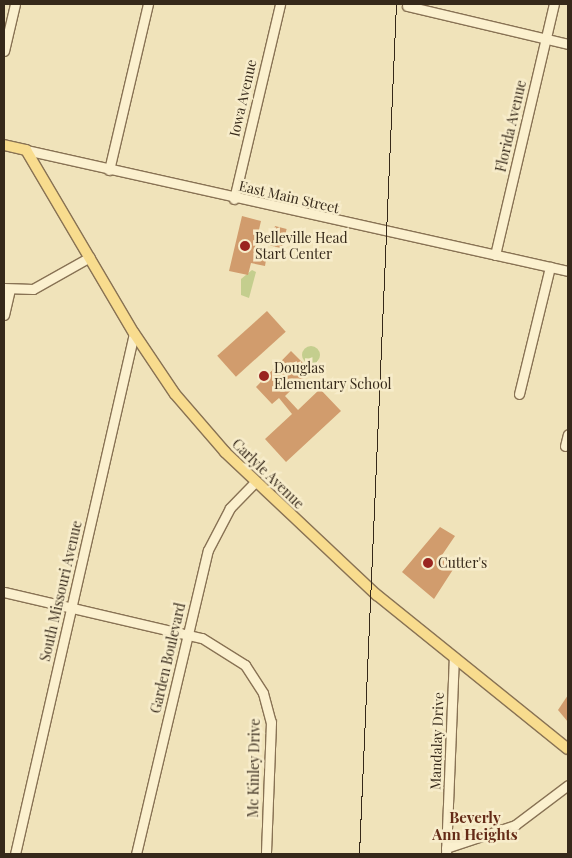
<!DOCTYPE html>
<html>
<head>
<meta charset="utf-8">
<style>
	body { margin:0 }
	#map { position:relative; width:572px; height:858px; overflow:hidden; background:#f0e3ba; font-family:"Playfair Display",serif }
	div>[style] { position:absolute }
	.green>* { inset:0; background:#c4ce8e }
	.round { border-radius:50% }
	.building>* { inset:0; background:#d19c6d; transform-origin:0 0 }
	.roads { filter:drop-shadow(1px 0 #887254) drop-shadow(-1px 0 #887254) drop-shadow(0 1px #887254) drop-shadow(0 -1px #887254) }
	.minor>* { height:9px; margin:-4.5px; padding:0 4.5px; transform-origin:4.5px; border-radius:4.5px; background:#fbf0ce }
	.major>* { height:10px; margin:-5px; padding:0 5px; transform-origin:5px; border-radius:5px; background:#f8dc8e }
	.tram>* { height:1px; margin:-0.5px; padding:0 0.5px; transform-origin:0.5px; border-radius:0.5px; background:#36291a }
	.dots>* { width:14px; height:14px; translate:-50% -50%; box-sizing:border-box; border:2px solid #f7ecca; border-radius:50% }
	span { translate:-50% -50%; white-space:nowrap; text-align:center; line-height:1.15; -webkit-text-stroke:5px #f7ecca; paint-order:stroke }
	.street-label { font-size:14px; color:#36291a }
	.poi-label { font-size:14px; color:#36291a }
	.left { translate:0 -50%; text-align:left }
	.neighbourhood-label { font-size:15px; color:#652b17; font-weight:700 }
	.frame { position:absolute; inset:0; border:5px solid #36291a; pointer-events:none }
</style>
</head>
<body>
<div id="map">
	<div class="green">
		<i style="clip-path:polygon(252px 270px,256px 272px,249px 298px,241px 295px,241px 279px)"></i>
		<i class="round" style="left:302px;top:346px;width:18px;height:18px"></i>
	</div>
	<div class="building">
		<i style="clip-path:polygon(242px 216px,261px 221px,254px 251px,267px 254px,265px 266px,251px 263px,248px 275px,229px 271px)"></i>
		<i style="left:275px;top:226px;width:12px;height:20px;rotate:14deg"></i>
		<i style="left:267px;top:311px;width:28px;height:67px;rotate:48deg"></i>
		<i style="clip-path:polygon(291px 351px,311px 371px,285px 396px,298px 410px,320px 389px,341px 411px,286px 462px,265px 439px,292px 414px,279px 398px,272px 404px,256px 387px)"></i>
		<i style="clip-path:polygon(440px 527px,455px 536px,440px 558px,454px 568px,434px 599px,402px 572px)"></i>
		<i style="clip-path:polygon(568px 695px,568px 722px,558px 710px)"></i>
	</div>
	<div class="roads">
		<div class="minor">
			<i style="left:407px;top:6px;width:165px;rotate:13.3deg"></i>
			<i style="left:4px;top:51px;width:48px;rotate:-76.8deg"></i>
			<i style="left:26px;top:150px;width:555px;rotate:12.58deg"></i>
			<i style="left:109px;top:170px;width:171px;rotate:-76.8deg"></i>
			<i style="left:234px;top:199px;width:200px;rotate:-76.7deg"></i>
			<i style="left:495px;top:255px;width:258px;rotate:-76.8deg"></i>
			<i style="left:4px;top:288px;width:29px;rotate:2deg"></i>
			<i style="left:33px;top:289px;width:65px;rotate:-29.3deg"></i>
			<i style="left:4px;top:315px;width:26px;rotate:-77deg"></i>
			<i style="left:519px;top:394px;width:131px;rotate:-76.3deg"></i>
			<i style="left:565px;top:446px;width:12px;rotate:-76deg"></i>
			<i style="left:4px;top:592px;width:203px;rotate:13.1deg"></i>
			<i style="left:202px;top:638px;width:51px;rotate:32.1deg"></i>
			<i style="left:245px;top:665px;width:33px;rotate:57deg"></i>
			<i style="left:263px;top:693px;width:30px;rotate:75deg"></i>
			<i style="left:271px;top:722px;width:132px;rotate:92.2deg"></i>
			<i style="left:446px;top:848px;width:73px;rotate:-18.4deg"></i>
			<i style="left:515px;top:825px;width:66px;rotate:-37deg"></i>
			<i style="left:15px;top:854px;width:534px;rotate:-77.13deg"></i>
			<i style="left:136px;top:854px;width:312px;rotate:-76.7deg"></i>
			<i style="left:208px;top:550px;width:47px;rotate:-62.4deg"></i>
			<i style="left:230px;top:508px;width:36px;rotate:-46deg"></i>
			<i style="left:446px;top:854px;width:195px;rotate:-87.7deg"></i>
		</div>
		<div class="major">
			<i style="left:4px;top:145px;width:23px;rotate:13deg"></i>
			<i style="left:26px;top:150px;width:212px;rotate:59.5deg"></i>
			<i style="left:134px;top:333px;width:73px;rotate:56.1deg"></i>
			<i style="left:175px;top:394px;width:77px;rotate:49.2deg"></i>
			<i style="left:225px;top:452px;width:209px;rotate:43.3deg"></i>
			<i style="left:377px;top:595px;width:245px;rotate:38.9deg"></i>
		</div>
	</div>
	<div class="tram">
		<i style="left:359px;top:854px;width:851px;rotate:-87.51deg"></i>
	</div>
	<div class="dots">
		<i style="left:245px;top:246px;background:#9a2520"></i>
		<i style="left:264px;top:376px;background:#9a2520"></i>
		<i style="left:428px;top:563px;background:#9a2520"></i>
	</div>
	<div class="street-label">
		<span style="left:243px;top:98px;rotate:-77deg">Iowa Avenue</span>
		<span style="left:511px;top:126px;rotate:-77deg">Florida Avenue</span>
		<span style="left:289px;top:197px;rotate:13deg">East Main Street</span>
		<span style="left:268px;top:474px;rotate:44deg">Carlyle Avenue</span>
		<span style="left:61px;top:591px;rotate:-77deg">South Missouri Avenue</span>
		<span style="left:168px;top:658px;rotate:-77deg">Garden Boulevard</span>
		<span style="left:437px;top:741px;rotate:-88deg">Mandalay Drive</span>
		<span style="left:254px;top:768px;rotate:-89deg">Mc Kinley Drive</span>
	</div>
	<div class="poi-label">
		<span class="left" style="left:255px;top:246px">Belleville Head<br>Start Center</span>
		<span class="left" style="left:274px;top:376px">Douglas<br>Elementary School</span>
		<span class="left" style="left:438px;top:563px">Cutter's</span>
	</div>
	<div class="neighbourhood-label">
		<span style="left:475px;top:826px">Beverly<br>Ann Heights</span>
	</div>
	<div class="frame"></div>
</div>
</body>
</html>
